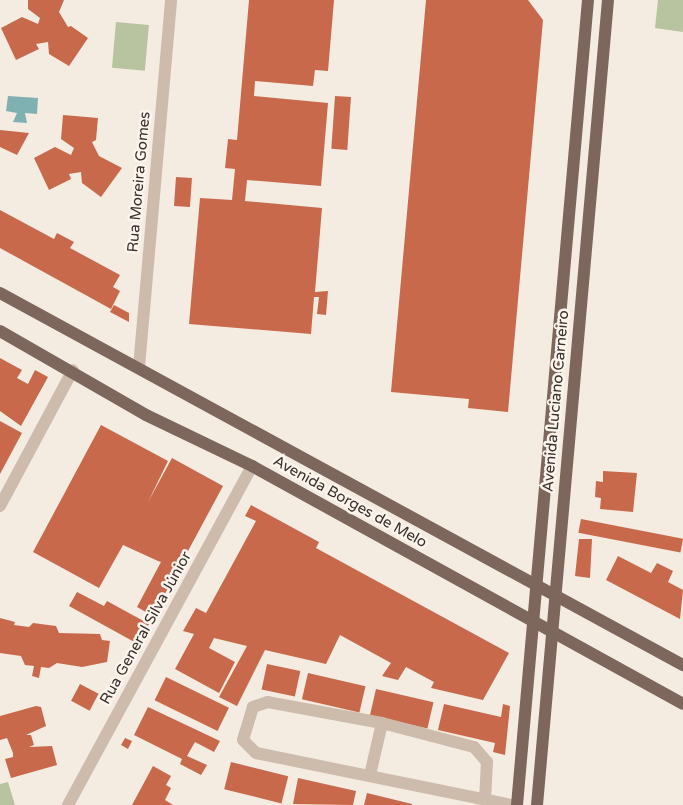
<!DOCTYPE html>
<html>
<head>
<meta charset="utf-8">
<style>
	body { margin:0 }
	#map { position:relative; width:683px; height:805px; overflow:hidden; background:#f4ebe1; font-family:"Varela Round",sans-serif }
	div>[style] { position:absolute }
	.green>* { inset:0; background:#b8c4a0; transform-origin:0 0 }
	.water>* { inset:0; background:#7fb0b2 }
	.building>* { inset:0; background:#c8694b; transform-origin:0 0 }
	.round { border-radius:50% }
	.minor>* { height:12px; margin:-6px; padding:0 6px; transform-origin:6px; border-radius:6px; background:#cdbbac }
	.major>* { height:12px; margin:-6px; padding:0 6px; transform-origin:6px; border-radius:6px; background:#7d675c }
	span { translate:-50% -50%; white-space:nowrap; text-align:center; line-height:1.15; -webkit-text-stroke:5px #fbf5ee; paint-order:stroke }
	.street-label { font-size:15px; color:#3b302b }
</style>
</head>
<body>
<div id="map">
	<div class="green">
		<i style="clip-path:polygon(658px 0,683px 0,683px 32px,655px 28px)"></i>
		<i style="left:116px;top:22px;width:33px;height:46px;rotate:5deg"></i>
		<i style="clip-path:polygon(8px 782px,15px 805px,0 805px,0 784px)"></i>
	</div>
	<div class="water">
		<i style="clip-path:polygon(8px 96px,38px 98px,37px 114px,25px 113px,27px 123px,13px 122px,17px 113px,6px 111px)"></i>
	</div>
	<div class="building">
		<i style="clip-path:polygon(28px 0,64px 0,59px 12px,68px 27px,71px 26px,88px 38px,69px 66px,49px 54px,48px 42px,36px 44px,39px 49px,16px 60px,1px 28px,22px 17px,38px 24px,40px 18px,28px 9px)"></i>
		<i style="clip-path:polygon(249px 0,334px 0,328px 71px,315px 70px,313px 86px,255px 81px,254px 96px,328px 103px,321px 186px,247px 180px,245px 201px,322px 208px,315px 292px,328px 291px,326px 315px,317px 314px,319px 297px,314px 297px,311px 334px,189px 324px,200px 198px,232px 200px,235px 169px,225px 168px,228px 139px,237px 140px)"></i>
		<i style="clip-path:polygon(426px 0,528px 0,543px 20px,508px 412px,468px 408px,469px 399px,391px 392px)"></i>
		<i style="left:335px;top:96px;width:16px;height:53px;rotate:4deg"></i>
		<i style="clip-path:polygon(63px 115px,98px 118px,96px 140px,92px 142px,99px 156px,122px 168px,101px 197px,82px 183px,81px 172px,69px 174px,71px 179px,49px 190px,34px 158px,55px 147px,71px 155px,74px 148px,61px 139px)"></i>
		<i style="clip-path:polygon(0 130px,29px 133px,17px 155px,0 147px)"></i>
		<i style="left:176px;top:177px;width:16px;height:29px;rotate:4deg"></i>
		<i style="clip-path:polygon(0 210px,54px 239px,57px 233px,74px 242px,70px 248px,120px 275px,113px 287px,120px 291px,111px 309px,0 248px)"></i>
		<i style="clip-path:polygon(114px 305px,129px 313px,129px 322px,110px 312px)"></i>
		<i style="clip-path:polygon(0 358px,22px 370px,17px 378px,28px 384px,35px 370px,48px 377px,21px 426px,0 411px)"></i>
		<i style="clip-path:polygon(0 421px,22px 433px,0 474px)"></i>
		<i style="clip-path:polygon(101px 425px,168px 461px,148px 502px,172px 458px,223px 486px,153px 616px,137px 607px,161px 562px,158px 561px,123px 545px,99px 588px,33px 552px)"></i>
		<i style="clip-path:polygon(603px 471px,637px 473px,633px 512px,600px 509px,601px 498px,595px 497px,596px 481px,603px 482px)"></i>
		<i style="clip-path:polygon(251px 505px,319px 542px,316px 548px,509px 653px,483px 700px,431px 688px,434px 682px,406px 667px,398px 680px,382px 676px,391px 663px,340px 635px,326px 664px,265px 650px,237px 706px,219px 697px,247px 646px,214px 638px,209px 648px,235px 662px,219px 693px,175px 669px,194px 634px,183px 631px,196px 608px,206px 613px,256px 521px,245px 516px)"></i>
		<i style="left:581px;top:519px;width:104px;height:14px;rotate:11deg"></i>
		<i style="clip-path:polygon(579px 539px,592px 539px,590px 578px,575px 576px)"></i>
		<i style="clip-path:polygon(618px 556px,651px 573px,657px 563px,673px 571px,668px 582px,683px 590px,680px 619px,606px 580px)"></i>
		<i style="clip-path:polygon(77px 592px,104px 606px,107px 601px,149px 624px,138px 644px,69px 606px)"></i>
		<i style="clip-path:polygon(0 618px,15px 622px,14px 625px,29px 627px,33px 623px,56px 626px,59px 633px,100px 634px,102px 640px,110px 641px,107px 662px,82px 667px,57px 663px,49px 668px,41px 667px,39px 678px,32px 676px,34px 666px,25px 665px,21px 656px,0 653px)"></i>
		<i style="left:267px;top:664px;width:34px;height:26px;rotate:12deg"></i>
		<i style="left:308px;top:673px;width:59px;height:27px;rotate:13deg"></i>
		<i style="left:166px;top:677px;width:70px;height:26px;rotate:26deg"></i>
		<i style="left:80px;top:684px;width:21px;height:19px;rotate:28deg"></i>
		<i style="left:376px;top:689px;width:59px;height:27px;rotate:13deg"></i>
		<i class="round" style="left:101.5px;top:691.5px;width:9px;height:9px"></i>
		<i style="clip-path:polygon(444px 704px,501px 717px,503px 704px,510px 706px,505px 755px,493px 752px,495px 743px,438px 730px)"></i>
		<i style="clip-path:polygon(36px 706px,41px 707px,46px 726px,26px 735px,31px 735px,34px 745px,29px 747px,52px 746px,57px 765px,11px 778px,5px 759px,13px 757px,13px 753px,7px 738px,0 740px,0 716px)"></i>
		<i style="clip-path:polygon(148px 707px,220px 741px,214px 752px,195px 742px,187px 756px,207px 765px,201px 775px,180px 764px,182px 759px,134px 735px)"></i>
		<i style="clip-path:polygon(125px 738px,132px 741px,128px 749px,121px 745px)"></i>
		<i style="left:231px;top:762px;width:59px;height:28px;rotate:14deg"></i>
		<i style="clip-path:polygon(153px 766px,171px 776px,166px 785px,171px 788px,165px 800px,173px 805px,132px 805px)"></i>
		<i style="clip-path:polygon(298px 778px,356px 791px,353px 805px,293px 804px)"></i>
		<i style="clip-path:polygon(367px 793px,412px 804px,412px 805px,364px 805px)"></i>
	</div>
	<div class="minor">
		<i style="left:139px;top:367px;width:368px;rotate:-85deg"></i>
		<i style="left:0;top:506px;width:154px;rotate:-61.8deg"></i>
		<i style="left:382px;top:723px;width:95px;rotate:14.6deg"></i>
		<i style="left:474px;top:747px;width:20px;rotate:49deg"></i>
		<i style="left:487px;top:762px;width:36px;rotate:93deg"></i>
		<i style="left:370px;top:775px;width:53px;rotate:-77deg"></i>
		<i style="left:382px;top:723px;width:116px;rotate:-169.6deg"></i>
		<i style="left:268px;top:702px;width:16px;rotate:162deg"></i>
		<i style="left:253px;top:707px;width:34px;rotate:107deg"></i>
		<i style="left:243px;top:740px;width:18px;rotate:45deg"></i>
		<i style="left:256px;top:753px;width:261px;rotate:11.5deg"></i>
		<i style="left:68px;top:805px;width:386px;rotate:-61.5deg"></i>
	</div>
	<div class="major">
		<i style="left:0;top:293px;width:778px;rotate:28.58deg"></i>
		<i style="left:0;top:331px;width:168px;rotate:29.9deg"></i>
		<i style="left:146px;top:415px;width:118px;rotate:25.7deg"></i>
		<i style="left:252px;top:466px;width:492px;rotate:28.9deg"></i>
		<i style="left:517px;top:805px;width:808px;rotate:-84.96deg"></i>
		<i style="left:537px;top:805px;width:808px;rotate:-84.96deg"></i>
	</div>
	<div class="street-label">
		<span style="left:139px;top:182px;rotate:-85deg">Rua Moreira Gomes</span>
		<span style="left:556px;top:401px;rotate:-85deg">Avenida Luciano Carneiro</span>
		<span style="left:350px;top:502px;rotate:29deg">Avenida Borges de Melo</span>
		<span style="left:146px;top:628px;rotate:-61deg">Rua General Silva Júnior</span>
	</div>
</div>
</body>
</html>
